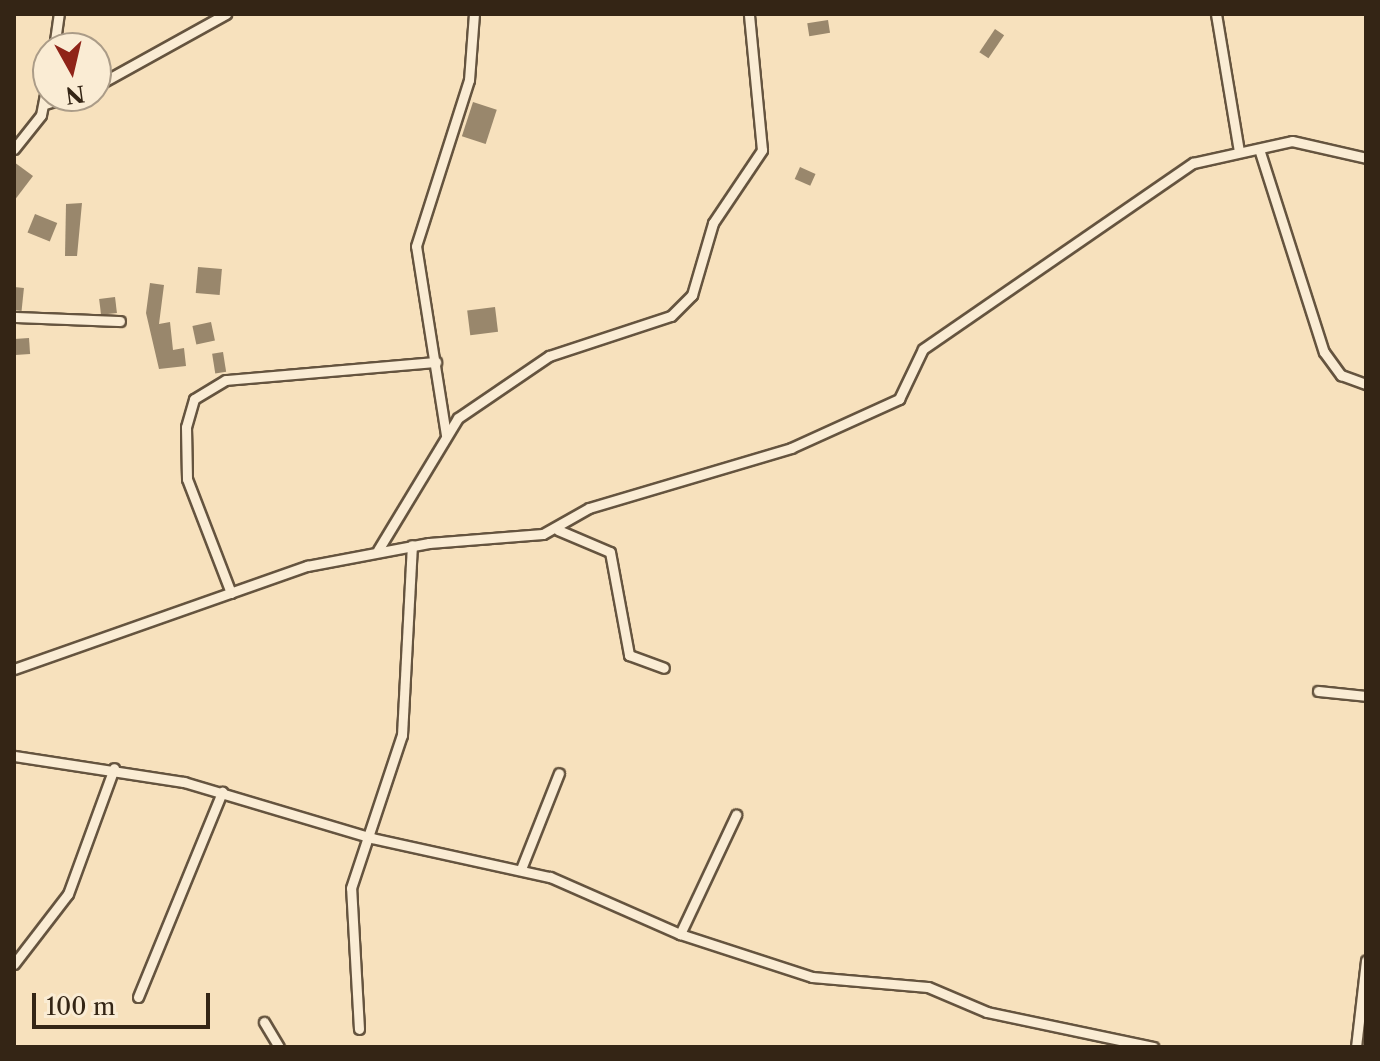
<!DOCTYPE html>
<html>
<head>
<meta charset="utf-8">
<style>
	body { margin:0 }
	#map { position:relative; width:1380px; height:1061px; overflow:hidden; background:#f7e1bd; font-family:"Libre Caslon Text",serif }
	div>[style] { position:absolute }
	.building>* { inset:0; background:#99876c; transform-origin:0 0 }
	.roads { filter:drop-shadow(2px 0 #65543f) drop-shadow(-2px 0 #65543f) drop-shadow(0 2px #65543f) drop-shadow(0 -2px #65543f) }
	.minor>* { height:9px; margin:-4.5px; padding:0 4.5px; transform-origin:4.5px; border-radius:4.5px; background:#faecd4 }
	span { translate:-50% -50%; white-space:nowrap; text-align:center; line-height:1.15; -webkit-text-stroke:7px #faecd4; paint-order:stroke }
	.frame { position:absolute; inset:0; border:16px solid #342515; pointer-events:none }
	.north { position:absolute; left:32px; top:32px; width:80px; height:80px; box-sizing:border-box; background:#faecd4; border:2px solid #ab9c88; border-radius:50%; rotate:172deg; font-size:22px; font-weight:700; line-height:32px; text-align:center; color:#342515 }
	.north::after { content:''; display:block; margin:auto; width:28px; height:36px; background:#8f2418; clip-path:polygon(50% 0,100% 100%,50% 72%,0 100%) }
	.scale { position:absolute; left:32px; top:993px; width:178px; height:36px; box-sizing:border-box; border:4px solid #342515; border-top:0; padding-left:10px; font-size:24px; line-height:28px; white-space:nowrap; color:#342515; -webkit-text-stroke:6px #faecd4; paint-order:stroke }
</style>
</head>
<body>
<div id="map">
	<div class="building">
		<i style="left:828px;top:20px;width:13px;height:21px;rotate:81deg"></i>
		<i style="left:995px;top:29px;width:11px;height:28px;rotate:34deg"></i>
		<i style="left:473px;top:102px;width:25px;height:36px;rotate:18deg"></i>
		<i style="clip-path:polygon(14px 162px,33px 176px,14px 201px)"></i>
		<i style="left:800px;top:167px;width:17px;height:13px;rotate:24deg"></i>
		<i style="clip-path:polygon(82px 203px,77px 256px,65px 256px,66px 204px)"></i>
		<i style="left:35px;top:214px;width:24px;height:20px;rotate:22deg"></i>
		<i style="left:198px;top:267px;width:24px;height:26px;rotate:5deg"></i>
		<i style="clip-path:polygon(150px 283px,164px 285px,159px 324px,170px 322px,173px 350px,184px 348px,186px 366px,159px 369px,146px 313px)"></i>
		<i style="left:14px;top:287px;width:10px;height:23px;rotate:6deg"></i>
		<i style="left:115px;top:297px;width:16px;height:16px;rotate:83deg"></i>
		<i style="left:495px;top:307px;width:25px;height:28px;rotate:83deg"></i>
		<i style="left:211px;top:322px;width:19px;height:19px;rotate:78deg"></i>
		<i style="left:29px;top:338px;width:16px;height:15px;rotate:86deg"></i>
		<i style="left:223px;top:352px;width:20px;height:11px;rotate:81deg"></i>
	</div>
	<div class="roads">
		<div class="minor">
			<i style="left:1216px;top:14px;width:139px;rotate:80.5deg"></i>
			<i style="left:54px;top:48px;width:34px;rotate:-82deg"></i>
			<i style="left:96px;top:86px;width:149px;rotate:-29deg"></i>
			<i style="left:45px;top:104px;width:27px;rotate:-17deg"></i>
			<i style="left:14px;top:149px;width:43px;rotate:-51.5deg"></i>
			<i style="left:41px;top:115px;width:36px;rotate:-79deg"></i>
			<i style="left:1260px;top:152px;width:210px;rotate:72.3deg"></i>
			<i style="left:1324px;top:352px;width:29px;rotate:54deg"></i>
			<i style="left:1341px;top:375px;width:27px;rotate:20deg"></i>
			<i style="left:14px;top:317px;width:106px;rotate:2.2deg"></i>
			<i style="left:446px;top:435px;width:191px;rotate:-99deg"></i>
			<i style="left:416px;top:246px;width:174px;rotate:-72.3deg"></i>
			<i style="left:469px;top:80px;width:66px;rotate:-85.7deg"></i>
			<i style="left:558px;top:530px;width:56px;rotate:22.9deg"></i>
			<i style="left:610px;top:552px;width:105px;rotate:79.5deg"></i>
			<i style="left:629px;top:655px;width:37px;rotate:20deg"></i>
			<i style="left:378px;top:550px;width:154px;rotate:-58.8deg"></i>
			<i style="left:458px;top:418px;width:110px;rotate:-34.3deg"></i>
			<i style="left:549px;top:356px;width:128px;rotate:-18.2deg"></i>
			<i style="left:671px;top:316px;width:30px;rotate:-45deg"></i>
			<i style="left:692px;top:295px;width:75px;rotate:-73.7deg"></i>
			<i style="left:713px;top:223px;width:88px;rotate:-56.1deg"></i>
			<i style="left:762px;top:150px;width:137px;rotate:-95.5deg"></i>
			<i style="left:231px;top:593px;width:122px;rotate:-111.1deg"></i>
			<i style="left:187px;top:479px;width:52px;rotate:-91.1deg"></i>
			<i style="left:186px;top:427px;width:29px;rotate:-74deg"></i>
			<i style="left:194px;top:399px;width:37px;rotate:-31deg"></i>
			<i style="left:226px;top:380px;width:211px;rotate:-4.9deg"></i>
			<i style="left:14px;top:669px;width:311px;rotate:-19.4deg"></i>
			<i style="left:307px;top:566px;width:124px;rotate:-10.7deg"></i>
			<i style="left:429px;top:543px;width:114px;rotate:-4.5deg"></i>
			<i style="left:543px;top:534px;width:53px;rotate:-29.5deg"></i>
			<i style="left:589px;top:508px;width:211px;rotate:-16.5deg"></i>
			<i style="left:791px;top:448px;width:119px;rotate:-24.4deg"></i>
			<i style="left:899px;top:399px;width:55px;rotate:-64.4deg"></i>
			<i style="left:923px;top:349px;width:328px;rotate:-34.6deg"></i>
			<i style="left:1193px;top:163px;width:101px;rotate:-12.5deg"></i>
			<i style="left:1292px;top:141px;width:76px;rotate:12.9deg"></i>
			<i style="left:1318px;top:691px;width:48px;rotate:5.9deg"></i>
			<i style="left:14px;top:756px;width:172px;rotate:8.7deg"></i>
			<i style="left:184px;top:782px;width:196px;rotate:16.6deg"></i>
			<i style="left:372px;top:838px;width:182px;rotate:12.4deg"></i>
			<i style="left:550px;top:877px;width:142px;rotate:23.7deg"></i>
			<i style="left:680px;top:934px;width:139px;rotate:18deg"></i>
			<i style="left:812px;top:977px;width:116px;rotate:4.9deg"></i>
			<i style="left:928px;top:987px;width:64px;rotate:23deg"></i>
			<i style="left:987px;top:1012px;width:170px;rotate:11.9deg"></i>
			<i style="left:521px;top:869px;width:103px;rotate:-68.4deg"></i>
			<i style="left:680px;top:934px;width:132px;rotate:-64.8deg"></i>
			<i style="left:14px;top:964px;width:88px;rotate:-52.4deg"></i>
			<i style="left:68px;top:894px;width:134px;rotate:-69.9deg"></i>
			<i style="left:138px;top:997px;width:222px;rotate:-67.7deg"></i>
			<i style="left:264px;top:1022px;width:29px;rotate:59deg"></i>
			<i style="left:359px;top:1029px;width:141px;rotate:-93.2deg"></i>
			<i style="left:351px;top:888px;width:161px;rotate:-71.6deg"></i>
			<i style="left:402px;top:735px;width:190px;rotate:-87deg"></i>
			<i style="left:1356px;top:1047px;width:87px;rotate:-83.4deg"></i>
		</div>
	</div>
	<div class="frame"></div>
	<div class="north">N</div>
	<div class="scale">100 m</div>
</div>
</body>
</html>
